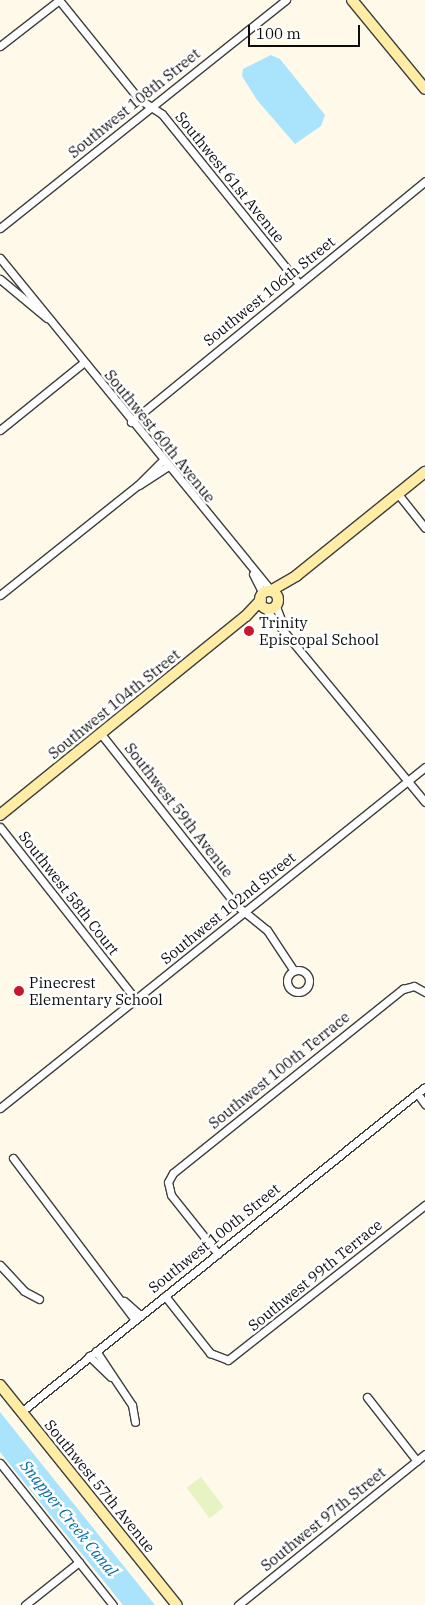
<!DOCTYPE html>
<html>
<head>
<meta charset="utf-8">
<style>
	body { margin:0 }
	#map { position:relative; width:425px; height:1605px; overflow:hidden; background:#fff9ea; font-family:"IBM Plex Serif",serif }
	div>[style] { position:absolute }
	.pitch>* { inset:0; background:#e7f3c3; transform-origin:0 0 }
	.water>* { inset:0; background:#a9e4fc }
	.roads { filter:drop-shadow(1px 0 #3f3f3f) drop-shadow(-1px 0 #3f3f3f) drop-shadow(0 1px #3f3f3f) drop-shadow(0 -1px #3f3f3f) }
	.street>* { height:7px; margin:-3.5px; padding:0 3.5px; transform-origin:3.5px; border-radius:3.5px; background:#fff }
	.street>.ring { margin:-3.5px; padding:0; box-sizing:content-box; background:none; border:7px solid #fff; border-radius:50% }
	.secondary>* { height:10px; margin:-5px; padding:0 5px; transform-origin:5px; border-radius:5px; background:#ffeda5 }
	.secondary>.ring { margin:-5px; padding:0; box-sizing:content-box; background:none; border:10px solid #ffeda5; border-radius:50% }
	.dots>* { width:14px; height:14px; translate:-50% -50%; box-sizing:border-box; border:2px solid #fff; border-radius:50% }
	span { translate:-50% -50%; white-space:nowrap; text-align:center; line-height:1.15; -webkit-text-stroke:5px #fff; paint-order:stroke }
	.street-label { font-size:15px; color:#0c0c0c }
	.poi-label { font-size:15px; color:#0c0c0c }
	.left { translate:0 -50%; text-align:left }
	.water-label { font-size:16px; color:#0a71a8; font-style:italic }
	.scale { position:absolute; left:248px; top:25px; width:112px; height:22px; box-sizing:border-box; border:2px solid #0c0c0c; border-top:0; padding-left:6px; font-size:15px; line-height:18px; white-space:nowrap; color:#0c0c0c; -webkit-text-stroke:4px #fff; paint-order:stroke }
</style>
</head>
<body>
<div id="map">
	<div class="pitch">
		<i style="left:201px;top:1477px;width:38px;height:18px;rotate:53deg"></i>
	</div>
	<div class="water">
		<i style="clip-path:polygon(271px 55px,280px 59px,325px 115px,321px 126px,295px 144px,257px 100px,242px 76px,243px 69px)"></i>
		<i style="clip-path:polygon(0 1412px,20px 1437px,155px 1605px,123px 1605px,19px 1476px,0 1452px)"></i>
	</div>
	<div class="roads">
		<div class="street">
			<i style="left:59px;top:0;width:127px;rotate:51.1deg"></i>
			<i style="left:139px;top:99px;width:27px;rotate:33deg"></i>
			<i style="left:162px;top:114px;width:218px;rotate:51.1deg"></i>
			<i style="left:0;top:46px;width:75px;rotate:-37.9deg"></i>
			<i style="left:0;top:228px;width:366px;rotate:-38.6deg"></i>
			<i style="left:0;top:258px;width:427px;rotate:50.8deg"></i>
			<i style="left:0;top:279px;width:61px;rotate:39.7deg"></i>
			<i style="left:131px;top:422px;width:380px;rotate:-39.3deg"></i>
			<i style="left:0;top:430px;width:107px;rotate:-38.9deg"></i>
			<i style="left:139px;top:485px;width:33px;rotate:-33deg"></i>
			<i style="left:398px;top:494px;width:43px;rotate:51.5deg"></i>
			<i style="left:253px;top:574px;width:22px;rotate:63deg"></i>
			<i style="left:0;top:595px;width:176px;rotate:-38.6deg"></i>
			<i style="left:138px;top:485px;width:34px;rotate:-45deg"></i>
			<i style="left:275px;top:604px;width:22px;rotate:69deg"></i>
			<i style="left:267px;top:611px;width:248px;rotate:50.4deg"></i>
			<i style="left:101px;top:734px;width:218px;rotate:51.7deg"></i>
			<i style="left:236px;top:905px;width:40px;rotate:39deg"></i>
			<i style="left:267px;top:930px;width:49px;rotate:56.6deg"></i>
			<i style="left:0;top:827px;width:220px;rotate:51.8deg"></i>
			<i class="ring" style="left:287px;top:970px;width:15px;height:15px"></i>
			<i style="left:417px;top:1093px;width:14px;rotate:54deg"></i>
			<i style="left:0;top:1108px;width:545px;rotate:-38.74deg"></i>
			<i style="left:13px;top:1158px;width:203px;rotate:53deg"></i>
			<i style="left:218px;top:1254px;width:75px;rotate:-128.5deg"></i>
			<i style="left:171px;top:1195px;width:13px;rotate:-103deg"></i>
			<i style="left:168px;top:1182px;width:10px;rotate:-61deg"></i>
			<i style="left:173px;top:1173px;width:295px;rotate:-38.7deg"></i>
			<i style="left:403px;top:989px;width:11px;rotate:-15deg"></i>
			<i style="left:414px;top:986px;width:13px;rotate:29deg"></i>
			<i style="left:0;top:1265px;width:35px;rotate:47deg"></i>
			<i style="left:24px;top:1291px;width:17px;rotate:28deg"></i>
			<i style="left:165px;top:1296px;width:73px;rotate:51.7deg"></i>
			<i style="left:210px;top:1353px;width:19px;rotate:21deg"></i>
			<i style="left:228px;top:1360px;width:251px;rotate:-38.2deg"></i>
			<i style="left:124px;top:1301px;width:21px;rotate:41deg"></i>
			<i style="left:96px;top:1351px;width:65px;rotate:56.3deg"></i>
			<i style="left:132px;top:1405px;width:17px;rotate:80deg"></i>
			<i style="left:89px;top:1356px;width:30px;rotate:44deg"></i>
			<i style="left:367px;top:1397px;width:81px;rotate:52deg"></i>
			<i style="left:21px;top:1412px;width:518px;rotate:-38.82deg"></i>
			<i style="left:0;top:1463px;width:181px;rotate:51.5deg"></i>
			<i style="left:25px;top:1605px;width:69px;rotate:-38.5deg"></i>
			<i style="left:238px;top:1605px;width:240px;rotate:-38.9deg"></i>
		</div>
		<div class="secondary">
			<i style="left:352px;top:0;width:115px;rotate:50.6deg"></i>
			<i style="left:272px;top:590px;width:28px;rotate:-30deg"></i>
			<i style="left:296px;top:576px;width:166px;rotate:-38.9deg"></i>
			<i class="ring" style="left:260px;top:591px;width:8px;height:8px"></i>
			<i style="left:0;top:815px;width:316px;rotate:-39deg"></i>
			<i style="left:246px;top:616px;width:22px;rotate:-47deg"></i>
			<i style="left:0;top:1385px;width:282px;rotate:51.2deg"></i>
		</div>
	</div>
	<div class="dots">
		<i style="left:249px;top:631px;background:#c7182f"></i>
		<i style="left:19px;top:991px;background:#c7182f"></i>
	</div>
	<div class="street-label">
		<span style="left:134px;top:103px;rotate:-39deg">Southwest 108th Street</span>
		<span style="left:230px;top:177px;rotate:51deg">Southwest 61st Avenue</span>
		<span style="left:269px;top:291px;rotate:-39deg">Southwest 106th Street</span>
		<span style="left:160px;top:436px;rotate:51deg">Southwest 60th Avenue</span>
		<span style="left:114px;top:704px;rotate:-39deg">Southwest 104th Street</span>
		<span style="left:179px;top:810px;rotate:52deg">Southwest 59th Avenue</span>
		<span style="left:69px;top:893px;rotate:52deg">Southwest 58th Court</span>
		<span style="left:228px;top:908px;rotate:-39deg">Southwest 102nd Street</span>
		<span style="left:279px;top:1070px;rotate:-39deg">Southwest 100th Terrace</span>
		<span style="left:214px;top:1238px;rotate:-39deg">Southwest 100th Street</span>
		<span style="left:315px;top:1275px;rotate:-39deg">Southwest 99th Terrace</span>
		<span style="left:100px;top:1486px;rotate:51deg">Southwest 57th Avenue</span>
		<span style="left:323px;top:1519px;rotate:-39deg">Southwest 97th Street</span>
	</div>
	<div class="poi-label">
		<span class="left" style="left:259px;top:631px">Trinity<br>Episcopal School</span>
		<span class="left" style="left:29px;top:991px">Pinecrest<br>Elementary School</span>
	</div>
	<div class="water-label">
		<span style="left:69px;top:1518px;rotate:51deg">Snapper Creek Canal</span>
	</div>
	<div class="scale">100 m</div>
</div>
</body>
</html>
